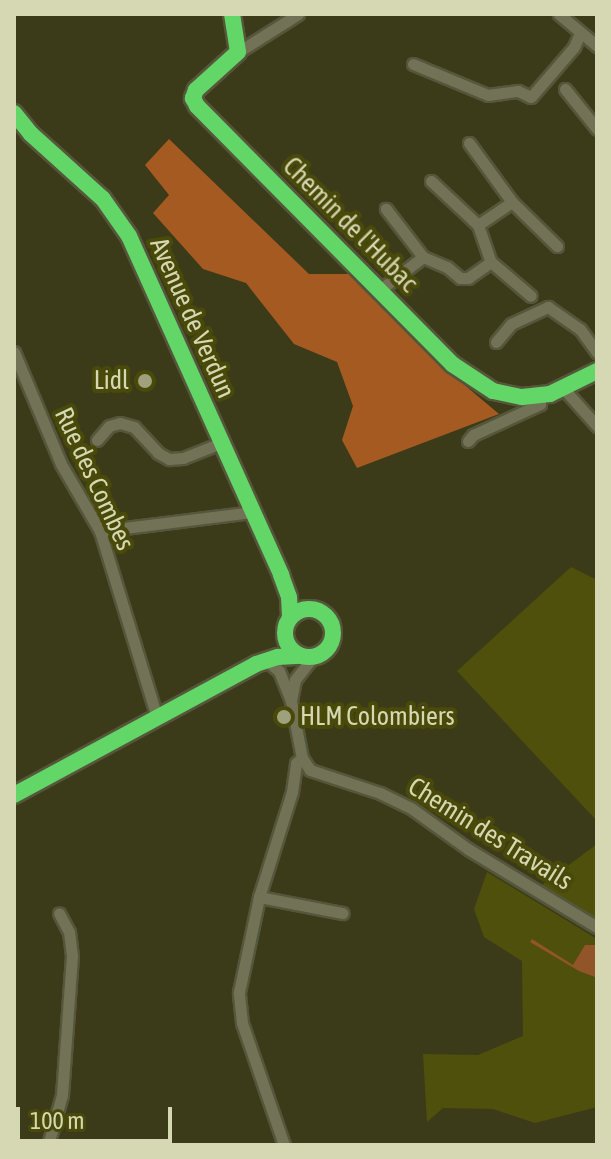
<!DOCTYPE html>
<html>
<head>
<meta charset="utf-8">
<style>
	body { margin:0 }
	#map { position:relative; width:611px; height:1159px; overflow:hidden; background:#3b3b19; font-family:"Asap Condensed",sans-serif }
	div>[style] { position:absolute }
	.built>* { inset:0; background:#4f500b }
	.green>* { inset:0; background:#92552a }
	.forest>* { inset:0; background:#a55a21 }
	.roads { filter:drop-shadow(2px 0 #55563b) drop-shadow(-2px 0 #55563b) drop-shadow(0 2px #55563b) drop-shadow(0 -2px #55563b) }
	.street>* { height:11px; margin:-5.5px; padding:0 5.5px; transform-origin:5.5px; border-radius:5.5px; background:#727356 }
	.fast>* { height:16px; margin:-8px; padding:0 8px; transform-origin:8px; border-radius:8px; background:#63d668 }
	.fast>.ring { margin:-8px; padding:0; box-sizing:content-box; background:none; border:16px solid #63d668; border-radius:50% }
	.dots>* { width:22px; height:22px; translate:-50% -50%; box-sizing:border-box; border:4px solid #494a0a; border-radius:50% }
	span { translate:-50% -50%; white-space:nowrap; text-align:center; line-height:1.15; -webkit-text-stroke:8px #494a0a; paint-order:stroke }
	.street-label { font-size:26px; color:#d5d8b2 }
	.poi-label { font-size:26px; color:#d5d8b2 }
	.right { translate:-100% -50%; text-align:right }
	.left { translate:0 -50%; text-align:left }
	.frame { position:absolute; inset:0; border:16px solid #d5d8b2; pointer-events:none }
	.scale { position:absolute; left:16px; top:1107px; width:156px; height:36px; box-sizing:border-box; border:4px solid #d5d8b2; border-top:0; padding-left:10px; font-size:24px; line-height:28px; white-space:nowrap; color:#d5d8b2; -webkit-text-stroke:6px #494a0a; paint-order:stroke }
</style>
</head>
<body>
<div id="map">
	<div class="built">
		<i style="clip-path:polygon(571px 567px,597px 580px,597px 821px,457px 671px)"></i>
		<i style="clip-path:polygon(597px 844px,597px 925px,538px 888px)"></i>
		<i style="clip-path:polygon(487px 872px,597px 939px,597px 1107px,535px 1123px,493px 1109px,443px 1108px,427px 1122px,423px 1054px,478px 1055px,523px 1036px,522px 961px,484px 937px,474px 909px)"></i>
	</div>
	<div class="green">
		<i style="clip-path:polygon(532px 939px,573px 965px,585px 945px,597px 945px,597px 974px,595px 977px,579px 971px,530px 942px)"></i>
	</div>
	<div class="forest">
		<i style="clip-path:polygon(169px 139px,309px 274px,350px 274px,448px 371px,499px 414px,357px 468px,342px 440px,353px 406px,337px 362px,294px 344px,246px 283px,203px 269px,153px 213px,169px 195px,145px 165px)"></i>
	</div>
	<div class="roads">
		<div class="street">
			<i style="left:559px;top:14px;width:50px;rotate:40.1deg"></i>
			<i style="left:238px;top:52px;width:71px;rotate:-32.3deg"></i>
			<i style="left:413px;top:64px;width:81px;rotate:22.5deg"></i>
			<i style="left:488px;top:95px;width:30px;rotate:-8deg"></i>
			<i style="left:518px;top:91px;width:14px;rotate:25deg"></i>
			<i style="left:531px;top:97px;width:66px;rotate:-49.3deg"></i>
			<i style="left:574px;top:47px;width:13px;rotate:-67deg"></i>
			<i style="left:565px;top:89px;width:51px;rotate:51.3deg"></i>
			<i style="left:469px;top:143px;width:73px;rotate:53.9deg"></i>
			<i style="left:431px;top:181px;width:64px;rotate:43.1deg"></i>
			<i style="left:478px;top:225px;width:39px;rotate:71deg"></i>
			<i style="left:491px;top:262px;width:52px;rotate:40.4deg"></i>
			<i style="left:478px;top:225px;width:41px;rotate:-34.1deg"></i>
			<i style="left:512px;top:202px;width:63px;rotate:44.4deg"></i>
			<i style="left:423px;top:257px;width:26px;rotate:23deg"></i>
			<i style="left:447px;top:267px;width:17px;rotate:40deg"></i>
			<i style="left:460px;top:278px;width:8px"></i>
			<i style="left:468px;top:278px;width:28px;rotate:-35deg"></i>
			<i style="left:381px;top:289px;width:53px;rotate:-37.3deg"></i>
			<i style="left:423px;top:257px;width:61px;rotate:-127.6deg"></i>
			<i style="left:496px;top:342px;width:23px;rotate:-50deg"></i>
			<i style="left:511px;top:324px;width:41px;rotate:-24.7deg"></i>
			<i style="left:548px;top:307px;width:39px;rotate:35deg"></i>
			<i style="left:580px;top:329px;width:29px;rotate:54deg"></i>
			<i style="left:14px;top:352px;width:121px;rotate:67.2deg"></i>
			<i style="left:61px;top:464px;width:78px;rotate:59.8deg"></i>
			<i style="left:100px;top:531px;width:195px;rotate:73deg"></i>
			<i style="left:563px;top:388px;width:51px;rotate:48.2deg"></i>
			<i style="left:97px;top:440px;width:18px;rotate:-49deg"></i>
			<i style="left:109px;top:426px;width:11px;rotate:-15deg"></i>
			<i style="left:120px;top:423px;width:15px;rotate:16deg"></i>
			<i style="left:134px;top:427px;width:35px;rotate:47deg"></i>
			<i style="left:158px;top:453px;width:13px;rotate:29deg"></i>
			<i style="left:169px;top:459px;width:14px;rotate:-4deg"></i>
			<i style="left:183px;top:458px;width:41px;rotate:-21.5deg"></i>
			<i style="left:468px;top:441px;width:8px;rotate:-50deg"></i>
			<i style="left:473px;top:435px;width:74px;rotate:-24.8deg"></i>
			<i style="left:540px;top:404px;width:8px;rotate:-90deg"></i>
			<i style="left:100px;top:531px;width:153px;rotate:-7.1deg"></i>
			<i style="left:312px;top:658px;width:28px;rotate:128deg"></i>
			<i style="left:295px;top:680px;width:21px;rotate:101deg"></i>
			<i style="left:291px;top:701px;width:58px;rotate:79.1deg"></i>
			<i style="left:302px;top:758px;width:14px;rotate:56deg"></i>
			<i style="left:310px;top:770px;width:74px;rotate:18.2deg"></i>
			<i style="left:380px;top:793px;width:34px;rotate:26deg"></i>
			<i style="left:411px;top:808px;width:70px;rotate:35.7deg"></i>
			<i style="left:468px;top:849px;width:151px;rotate:31.2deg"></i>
			<i style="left:266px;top:660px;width:17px;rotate:40deg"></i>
			<i style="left:279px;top:671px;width:32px;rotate:68deg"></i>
			<i style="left:259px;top:897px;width:85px;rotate:10.9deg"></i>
			<i style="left:48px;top:1145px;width:52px;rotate:-74.4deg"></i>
			<i style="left:62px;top:1095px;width:139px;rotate:-85.9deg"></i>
			<i style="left:72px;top:956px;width:24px;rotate:-97deg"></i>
			<i style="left:69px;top:932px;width:21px;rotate:-118deg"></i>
			<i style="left:284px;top:1145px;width:129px;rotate:-109deg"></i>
			<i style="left:242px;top:1023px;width:31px;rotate:-96deg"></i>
			<i style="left:239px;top:992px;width:97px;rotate:-78.1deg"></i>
			<i style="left:259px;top:897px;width:110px;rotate:-72.6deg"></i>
			<i style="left:292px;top:792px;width:29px;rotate:-82deg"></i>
			<i style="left:296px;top:763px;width:8px;rotate:-40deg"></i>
		</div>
		<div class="fast">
			<i style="left:232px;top:14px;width:38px;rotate:81deg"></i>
			<i style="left:238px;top:52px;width:57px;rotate:137.9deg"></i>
			<i style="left:196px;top:90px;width:9px;rotate:111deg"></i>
			<i style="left:193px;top:98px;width:9px;rotate:63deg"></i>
			<i style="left:197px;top:106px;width:363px;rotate:45.3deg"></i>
			<i style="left:452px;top:364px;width:49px;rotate:33.4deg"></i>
			<i style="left:493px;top:391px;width:30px;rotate:12deg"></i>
			<i style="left:522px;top:397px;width:28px;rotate:-6deg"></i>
			<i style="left:550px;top:394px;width:52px;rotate:-26.1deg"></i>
			<i style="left:14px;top:113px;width:27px;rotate:51deg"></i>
			<i style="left:31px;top:134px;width:97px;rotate:42.1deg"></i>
			<i style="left:103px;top:199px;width:45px;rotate:54.9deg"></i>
			<i style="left:129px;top:236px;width:372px;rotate:65.8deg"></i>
			<i style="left:281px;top:575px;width:23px;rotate:70deg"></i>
			<i style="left:289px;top:597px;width:21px;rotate:87deg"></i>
			<i class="ring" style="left:285px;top:609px;width:32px;height:32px"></i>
			<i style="left:14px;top:795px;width:275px;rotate:-28.4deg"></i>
			<i style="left:256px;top:664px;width:23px;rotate:-18deg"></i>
			<i style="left:278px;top:657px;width:22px;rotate:-3deg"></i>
		</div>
	</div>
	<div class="dots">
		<i style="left:145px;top:381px;background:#9fa17c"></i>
		<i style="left:284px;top:717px;background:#9fa17c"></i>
	</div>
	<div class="street-label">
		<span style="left:350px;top:225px;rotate:45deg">Chemin de l'Hubac</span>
		<span style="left:192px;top:318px;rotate:66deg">Avenue de Verdun</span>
		<span style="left:94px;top:479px;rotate:65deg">Rue des Combes</span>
		<span style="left:490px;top:834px;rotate:32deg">Chemin des Travails</span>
	</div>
	<div class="poi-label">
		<span class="right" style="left:129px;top:381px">Lidl</span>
		<span class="left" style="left:300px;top:717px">HLM Colombiers</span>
	</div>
	<div class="frame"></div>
	<div class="scale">100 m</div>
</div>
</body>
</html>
